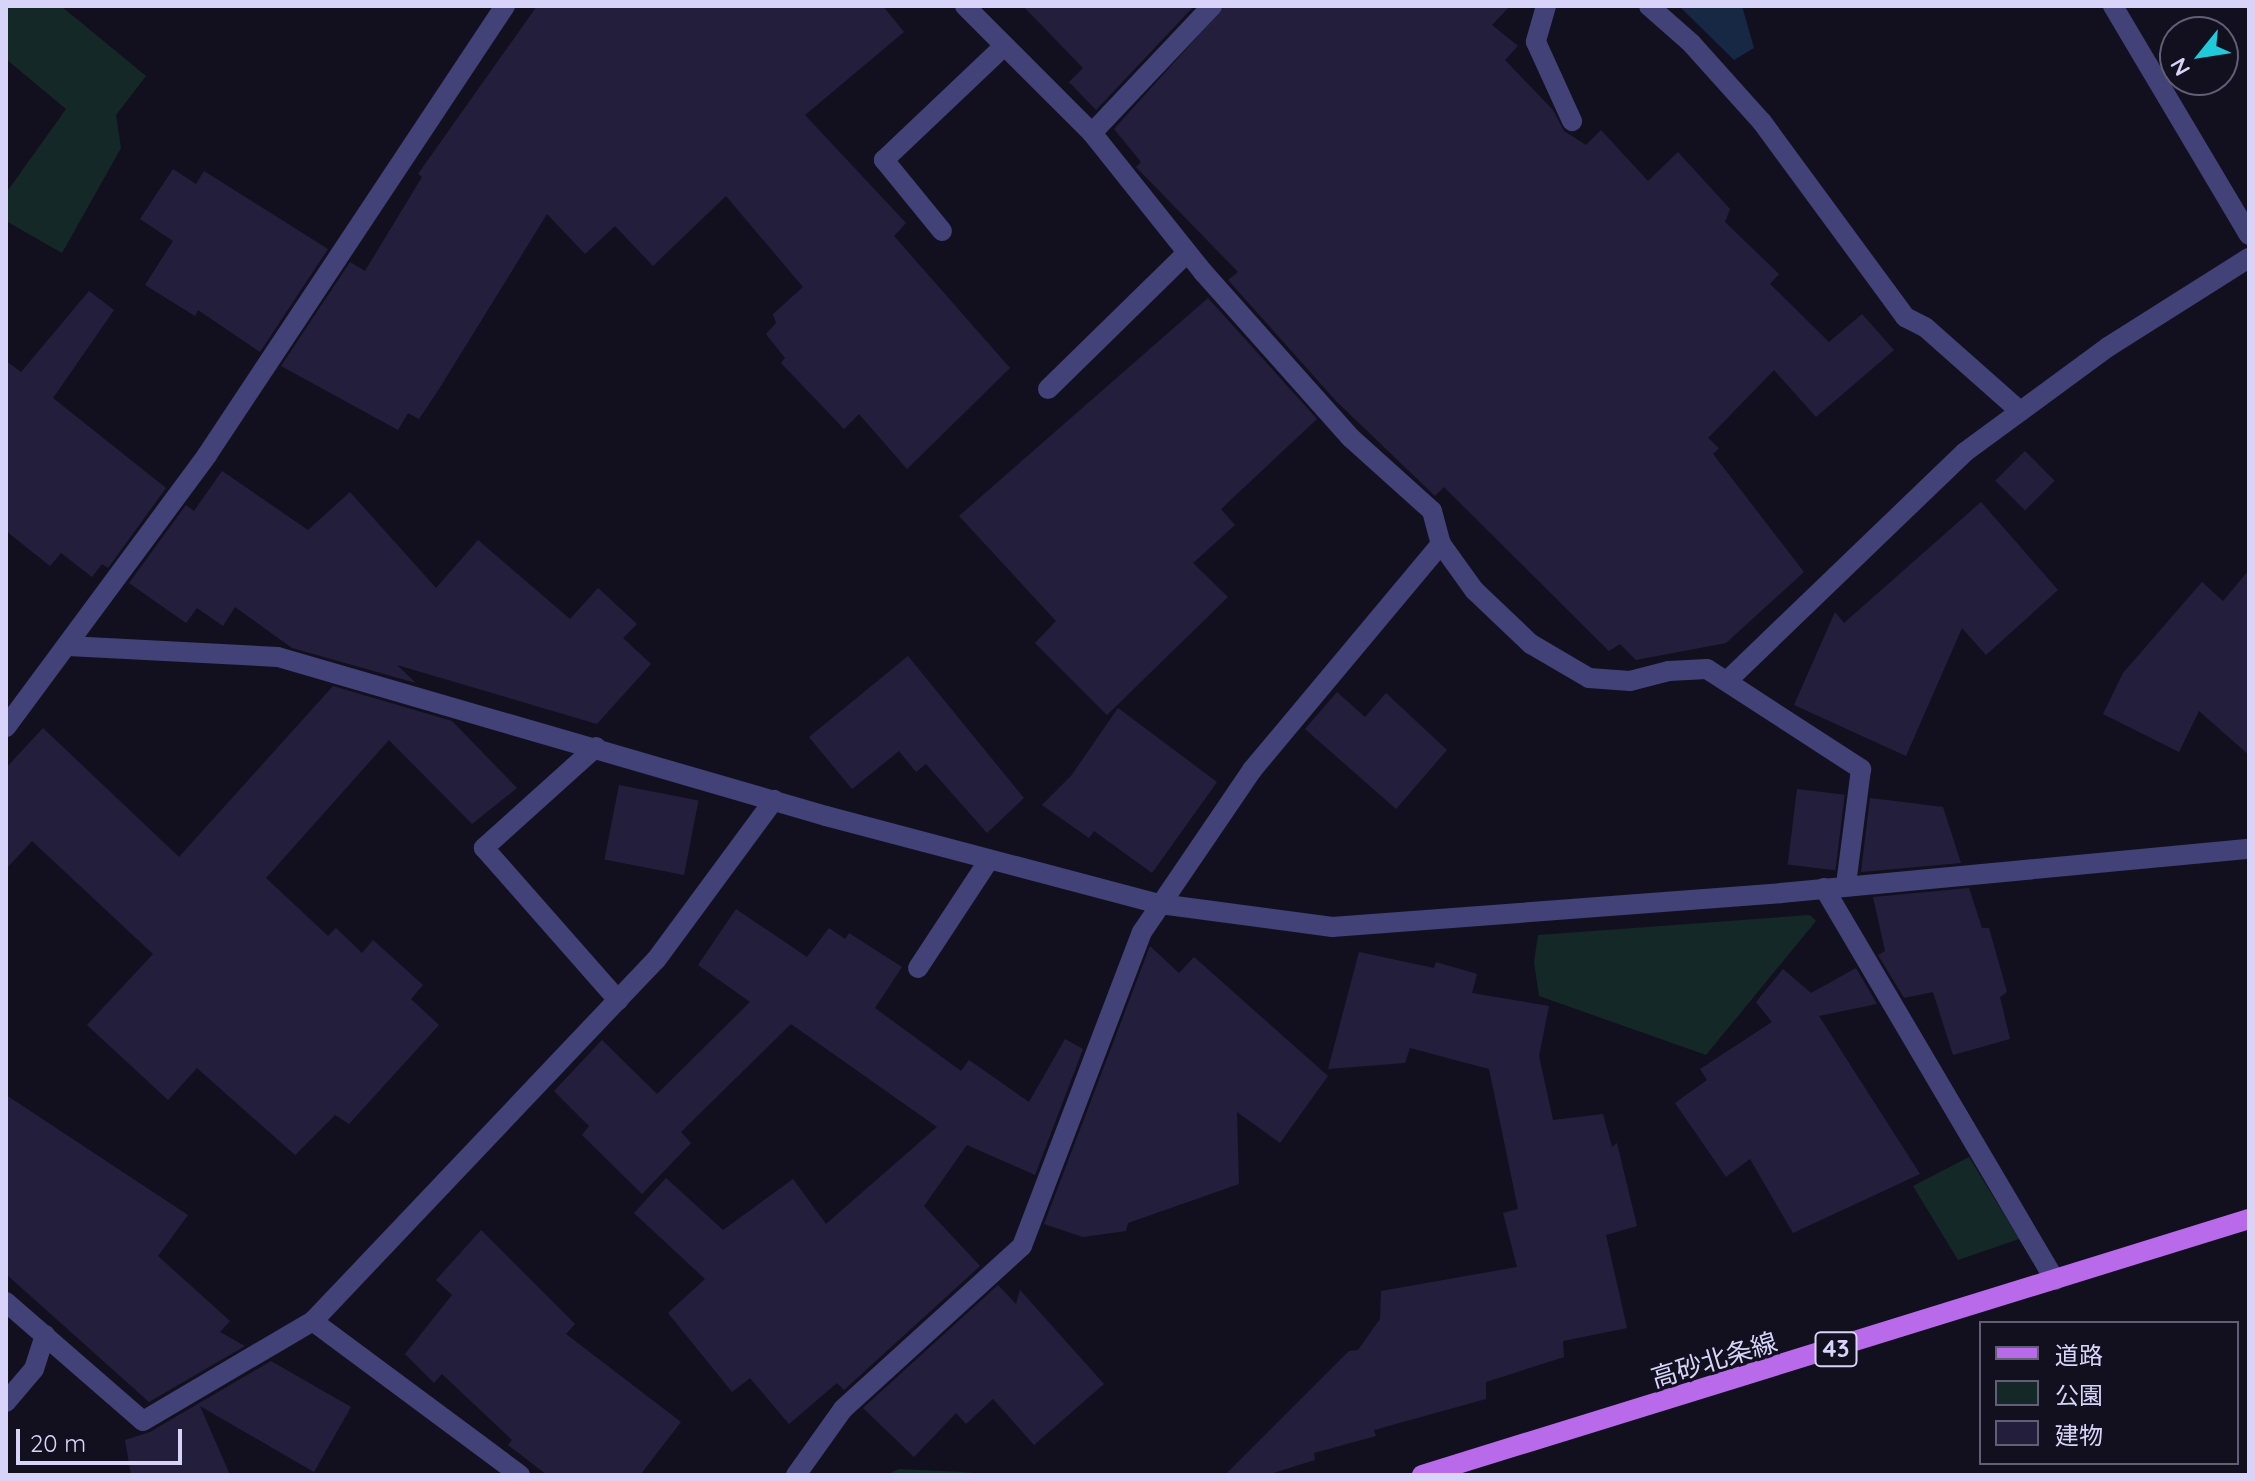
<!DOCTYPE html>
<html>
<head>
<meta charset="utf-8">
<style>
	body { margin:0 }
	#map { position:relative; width:2255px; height:1481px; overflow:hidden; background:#12101f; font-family:Quicksand,"Noto Sans JP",sans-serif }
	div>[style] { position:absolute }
	.green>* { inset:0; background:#142827 }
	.water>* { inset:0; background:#162843 }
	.building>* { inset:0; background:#241e3d; transform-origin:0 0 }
	.lane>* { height:20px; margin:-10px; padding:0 10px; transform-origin:10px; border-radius:10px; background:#424178 }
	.street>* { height:20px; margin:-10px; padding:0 10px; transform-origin:10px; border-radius:10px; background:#424178 }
	.primary>* { height:20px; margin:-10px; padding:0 10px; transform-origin:10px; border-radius:10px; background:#b86aea }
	span { translate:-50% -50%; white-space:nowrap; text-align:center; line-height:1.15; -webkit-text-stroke:6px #12101f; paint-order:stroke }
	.shield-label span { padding:2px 6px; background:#12101f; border:2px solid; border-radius:6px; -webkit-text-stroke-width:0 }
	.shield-label { font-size:24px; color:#d8d4f9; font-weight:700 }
	.street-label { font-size:26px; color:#d8d4f9 }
	.frame { position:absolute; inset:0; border:8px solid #d8d4f9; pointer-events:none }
	.legend { position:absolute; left:1979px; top:1321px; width:260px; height:144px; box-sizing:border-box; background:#12101f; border:2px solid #615e76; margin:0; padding:10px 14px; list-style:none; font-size:24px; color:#d8d4f9 }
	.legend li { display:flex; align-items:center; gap:16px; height:40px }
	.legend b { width:40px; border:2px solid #615e76 }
	.north { position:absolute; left:2159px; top:16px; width:80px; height:80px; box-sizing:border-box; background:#12101f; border:2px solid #615e76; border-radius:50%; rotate:240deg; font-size:22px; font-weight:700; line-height:32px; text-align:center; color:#d8d4f9 }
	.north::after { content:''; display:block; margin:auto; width:28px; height:36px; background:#1fcada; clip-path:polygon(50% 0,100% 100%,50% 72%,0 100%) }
	.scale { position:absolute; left:16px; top:1429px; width:166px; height:36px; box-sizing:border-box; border:4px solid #d8d4f9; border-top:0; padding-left:10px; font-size:24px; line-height:28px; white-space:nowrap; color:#d8d4f9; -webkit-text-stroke:6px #12101f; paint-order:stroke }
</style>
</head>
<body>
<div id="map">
	<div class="green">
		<i style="clip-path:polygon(6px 6px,61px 6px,146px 76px,116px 115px,121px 148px,62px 253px,6px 221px,6px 193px,66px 109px,6px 59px)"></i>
		<i style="clip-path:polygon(1810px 915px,1816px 921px,1706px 1055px,1539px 996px,1534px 962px,1538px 935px)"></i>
		<i style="clip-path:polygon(1969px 1157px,2019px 1239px,1958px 1260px,1913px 1186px)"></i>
		<i style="clip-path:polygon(899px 1469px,963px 1472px,992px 1475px,886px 1475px)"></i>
	</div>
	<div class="water">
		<i style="clip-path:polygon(1679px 6px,1742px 6px,1754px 48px,1734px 60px)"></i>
	</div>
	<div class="building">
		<i style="clip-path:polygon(537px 6px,883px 6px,904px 32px,805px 115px,906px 223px,894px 236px,1010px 368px,907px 469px,859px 414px,844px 429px,781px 363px,785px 358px,766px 334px,776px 323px,773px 314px,803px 287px,726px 196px,653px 266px,615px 226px,585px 254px,547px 214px,439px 389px,419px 419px,408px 413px,398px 430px,281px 366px,350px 262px,365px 271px,422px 177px,418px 174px)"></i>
		<i style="clip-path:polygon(1023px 6px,1194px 6px,1096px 110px,1069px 82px,1083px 68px)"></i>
		<i style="clip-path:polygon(1225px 6px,1510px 6px,1492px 25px,1518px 46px,1505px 60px,1553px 110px,1564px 131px,1586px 145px,1601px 130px,1648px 181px,1678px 152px,1730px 209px,1725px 222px,1779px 274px,1770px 284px,1829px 342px,1862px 314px,1894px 350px,1816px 417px,1774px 370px,1708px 438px,1719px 448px,1713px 454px,1804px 572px,1726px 643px,1636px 660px,1620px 644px,1609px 651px,1444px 487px,1435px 496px,1336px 401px,1228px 280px,1238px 272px,1136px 167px,1141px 162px,1114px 129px)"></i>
		<i style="clip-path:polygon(173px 169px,196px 184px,204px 171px,328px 249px,260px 352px,198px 310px,195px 316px,145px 285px,173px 241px,140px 219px)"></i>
		<i style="clip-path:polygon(89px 291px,114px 310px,53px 398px,166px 488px,108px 568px,102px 564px,92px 577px,61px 553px,50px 566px,6px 531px,6px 361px,21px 372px)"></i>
		<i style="clip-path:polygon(1208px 298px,1317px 419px,1221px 509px,1235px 525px,1193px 563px,1228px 597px,1107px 715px,1035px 643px,1056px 621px,959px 516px)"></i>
		<i style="left:2025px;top:451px;width:42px;height:42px;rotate:45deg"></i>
		<i style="clip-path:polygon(222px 471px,308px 530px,350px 492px,436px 588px,478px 540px,570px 619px,598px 588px,637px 624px,623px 638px,651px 664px,597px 724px,397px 665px,416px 683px,292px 648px,235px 607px,223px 626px,197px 608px,186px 623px,129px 583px,186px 505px,194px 511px)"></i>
		<i style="clip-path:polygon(1981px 502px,2058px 590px,1986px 655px,1962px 628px,1906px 756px,1794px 705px,1835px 612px,1844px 623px)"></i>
		<i style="clip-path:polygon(2249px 570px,2249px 755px,2199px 711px,2179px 752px,2103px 714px,2123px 673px,2202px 582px,2223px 601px)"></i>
		<i style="clip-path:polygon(908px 656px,1024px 798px,987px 833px,926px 764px,916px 772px,899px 751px,852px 789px,809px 737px)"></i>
		<i style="clip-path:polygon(333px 686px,452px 721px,517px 788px,472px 824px,389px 740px,266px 878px,328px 936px,336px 928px,362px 953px,373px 940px,423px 985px,411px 999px,439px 1025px,349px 1124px,335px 1115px,295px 1155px,197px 1068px,168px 1100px,87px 1025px,153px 954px,32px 841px,6px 869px,6px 768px,43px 728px,179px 857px)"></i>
		<i style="clip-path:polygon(1337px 692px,1365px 717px,1386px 693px,1447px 750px,1396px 809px,1305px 729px)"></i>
		<i style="clip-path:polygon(1118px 708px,1217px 782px,1152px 873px,1094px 831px,1089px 838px,1042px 805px,1071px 776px)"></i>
		<i style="left:619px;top:785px;width:81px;height:76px;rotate:11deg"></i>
		<i style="left:1797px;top:789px;width:48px;height:76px;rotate:7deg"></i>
		<i style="clip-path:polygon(1870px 798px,1943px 807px,1961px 863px,1861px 872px)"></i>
		<i style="clip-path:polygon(1969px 888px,1982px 928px,1989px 928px,2007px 992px,2000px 997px,2010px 1039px,1953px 1055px,1933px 992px,1904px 998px,1878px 955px,1885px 951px,1873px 897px)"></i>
		<i style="clip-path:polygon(736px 909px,807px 957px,829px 928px,845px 939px,849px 933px,902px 967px,875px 1008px,961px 1071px,969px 1060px,1029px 1102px,1065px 1039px,1083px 1049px,1035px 1175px,967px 1145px,924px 1206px,980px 1266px,844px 1390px,837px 1383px,789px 1424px,750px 1378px,732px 1392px,668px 1313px,705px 1279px,634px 1213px,666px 1178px,723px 1230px,793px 1179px,826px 1224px,937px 1127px,791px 1024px,681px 1132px,691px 1143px,642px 1194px,582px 1135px,589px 1126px,554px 1091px,602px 1040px,657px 1094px,750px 1002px,698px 965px)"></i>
		<i style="clip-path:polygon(1150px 946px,1179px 973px,1194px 957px,1328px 1076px,1280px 1143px,1237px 1112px,1239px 1184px,1128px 1223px,1126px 1231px,1083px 1237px,1044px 1224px)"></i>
		<i style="clip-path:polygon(1359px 952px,1434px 968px,1436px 962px,1477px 974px,1472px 993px,1549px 1006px,1539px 1056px,1553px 1120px,1603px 1114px,1612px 1147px,1617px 1143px,1637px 1226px,1606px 1235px,1627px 1328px,1563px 1341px,1564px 1357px,1486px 1382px,1486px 1399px,1374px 1430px,1376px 1436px,1314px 1453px,1315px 1460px,1267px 1475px,1225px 1475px,1349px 1351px,1358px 1350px,1380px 1319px,1381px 1291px,1517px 1267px,1503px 1213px,1518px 1209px,1489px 1069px,1410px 1048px,1405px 1063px,1328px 1069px)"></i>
		<i style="clip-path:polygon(1856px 968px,1877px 1004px,1819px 1016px,1920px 1174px,1793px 1233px,1750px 1159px,1726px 1177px,1675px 1103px,1707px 1080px,1700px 1069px,1772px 1022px,1756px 1002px,1783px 969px,1811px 993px)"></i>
		<i style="clip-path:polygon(6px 1095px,188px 1215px,158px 1256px,230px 1321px,220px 1332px,245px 1346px,149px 1402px,6px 1274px)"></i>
		<i style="clip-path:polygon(481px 1230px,575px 1324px,566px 1334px,681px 1422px,640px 1475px,547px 1475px,508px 1445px,512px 1440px,442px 1374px,434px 1383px,405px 1354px,452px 1295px,436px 1280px)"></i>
		<i style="clip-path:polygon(998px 1285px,1016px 1304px,1020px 1290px,1104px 1384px,1034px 1445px,993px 1399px,966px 1424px,956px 1413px,914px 1457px,863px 1408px)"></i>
		<i style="clip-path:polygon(271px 1361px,351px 1407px,314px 1472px,200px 1406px,230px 1475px,131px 1475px,125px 1440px,150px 1432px)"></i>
	</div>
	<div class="lane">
		<i style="left:1546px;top:6px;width:37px;rotate:106deg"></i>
		<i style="left:1536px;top:42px;width:87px;rotate:65.5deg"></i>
		<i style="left:942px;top:231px;width:92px;rotate:-129.2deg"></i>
		<i style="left:884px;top:160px;width:166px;rotate:-43.5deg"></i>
		<i style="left:1048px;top:389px;width:194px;rotate:-44.4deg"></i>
		<i style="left:1824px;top:888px;width:455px;rotate:59.5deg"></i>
		<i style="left:918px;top:968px;width:129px;rotate:-56.7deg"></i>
	</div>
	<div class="street">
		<i style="left:965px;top:6px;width:180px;rotate:45deg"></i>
		<i style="left:1092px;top:133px;width:178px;rotate:51.4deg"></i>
		<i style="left:1203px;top:272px;width:222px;rotate:48.3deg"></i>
		<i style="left:1351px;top:438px;width:109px;rotate:42deg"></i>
		<i style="left:1432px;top:511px;width:34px;rotate:75deg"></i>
		<i style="left:1441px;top:544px;width:57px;rotate:54.3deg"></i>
		<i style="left:1474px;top:590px;width:79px;rotate:43.5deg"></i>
		<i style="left:1531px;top:644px;width:67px;rotate:30.4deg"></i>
		<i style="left:1589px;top:678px;width:41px;rotate:4.2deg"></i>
		<i style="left:1630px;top:681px;width:40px;rotate:-14.4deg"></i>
		<i style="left:1669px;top:671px;width:38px;rotate:-3deg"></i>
		<i style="left:1707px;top:669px;width:184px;rotate:33deg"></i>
		<i style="left:1861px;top:769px;width:117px;rotate:97.4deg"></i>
		<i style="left:1649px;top:6px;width:56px;rotate:41.4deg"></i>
		<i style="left:1691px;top:43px;width:106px;rotate:48.1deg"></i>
		<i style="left:1762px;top:122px;width:242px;rotate:53.7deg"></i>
		<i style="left:1905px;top:317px;width:22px;rotate:27deg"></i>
		<i style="left:1925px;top:327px;width:127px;rotate:41.5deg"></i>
		<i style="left:2113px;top:6px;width:266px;rotate:59.3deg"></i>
		<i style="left:1092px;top:133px;width:175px;rotate:-46.6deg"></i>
		<i style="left:68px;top:646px;width:210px;rotate:3deg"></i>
		<i style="left:278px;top:657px;width:571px;rotate:16.18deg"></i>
		<i style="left:826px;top:816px;width:345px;rotate:14.8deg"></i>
		<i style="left:1160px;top:904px;width:174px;rotate:7.6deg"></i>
		<i style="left:1332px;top:927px;width:450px;rotate:-4.3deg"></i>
		<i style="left:1781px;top:893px;width:470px;rotate:-5.4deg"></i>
		<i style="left:1727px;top:681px;width:330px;rotate:-43.9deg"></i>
		<i style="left:1965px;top:452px;width:177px;rotate:-36.3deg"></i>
		<i style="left:2108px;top:347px;width:167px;rotate:-32.3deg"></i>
		<i style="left:6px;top:727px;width:338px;rotate:-53.5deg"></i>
		<i style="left:207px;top:455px;width:539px;rotate:-56.43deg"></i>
		<i style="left:596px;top:747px;width:151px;rotate:138deg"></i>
		<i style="left:484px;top:848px;width:203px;rotate:48.6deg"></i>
		<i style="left:6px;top:1302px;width:181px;rotate:41deg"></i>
		<i style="left:143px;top:1421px;width:197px;rotate:-30.5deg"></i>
		<i style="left:6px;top:1402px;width:43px;rotate:-49.7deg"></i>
		<i style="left:34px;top:1369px;width:36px;rotate:-72deg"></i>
		<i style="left:520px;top:1475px;width:258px;rotate:-143.4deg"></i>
		<i style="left:313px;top:1321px;width:498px;rotate:-46.5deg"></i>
		<i style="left:656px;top:960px;width:199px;rotate:-53.6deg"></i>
		<i style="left:796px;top:1475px;width:81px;rotate:-54.5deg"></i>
		<i style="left:843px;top:1409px;width:242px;rotate:-42.3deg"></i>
		<i style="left:1022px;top:1246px;width:336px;rotate:-69.1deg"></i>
		<i style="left:1142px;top:932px;width:196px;rotate:-55.8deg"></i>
		<i style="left:1252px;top:770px;width:295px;rotate:-50.1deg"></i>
	</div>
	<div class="primary">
		<i style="left:1422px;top:1475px;width:866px;rotate:-17.2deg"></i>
	</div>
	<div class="shield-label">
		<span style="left:1836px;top:1349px">43</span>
	</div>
	<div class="street-label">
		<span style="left:1714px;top:1360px;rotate:-17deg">高砂北条線</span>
	</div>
	<div class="frame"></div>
	<ul class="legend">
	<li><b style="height:10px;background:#b86aea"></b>道路</li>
	<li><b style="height:22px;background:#142827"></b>公園</li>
	<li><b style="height:22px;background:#241e3d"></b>建物</li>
	</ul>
	<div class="north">N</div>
	<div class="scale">20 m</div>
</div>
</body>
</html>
